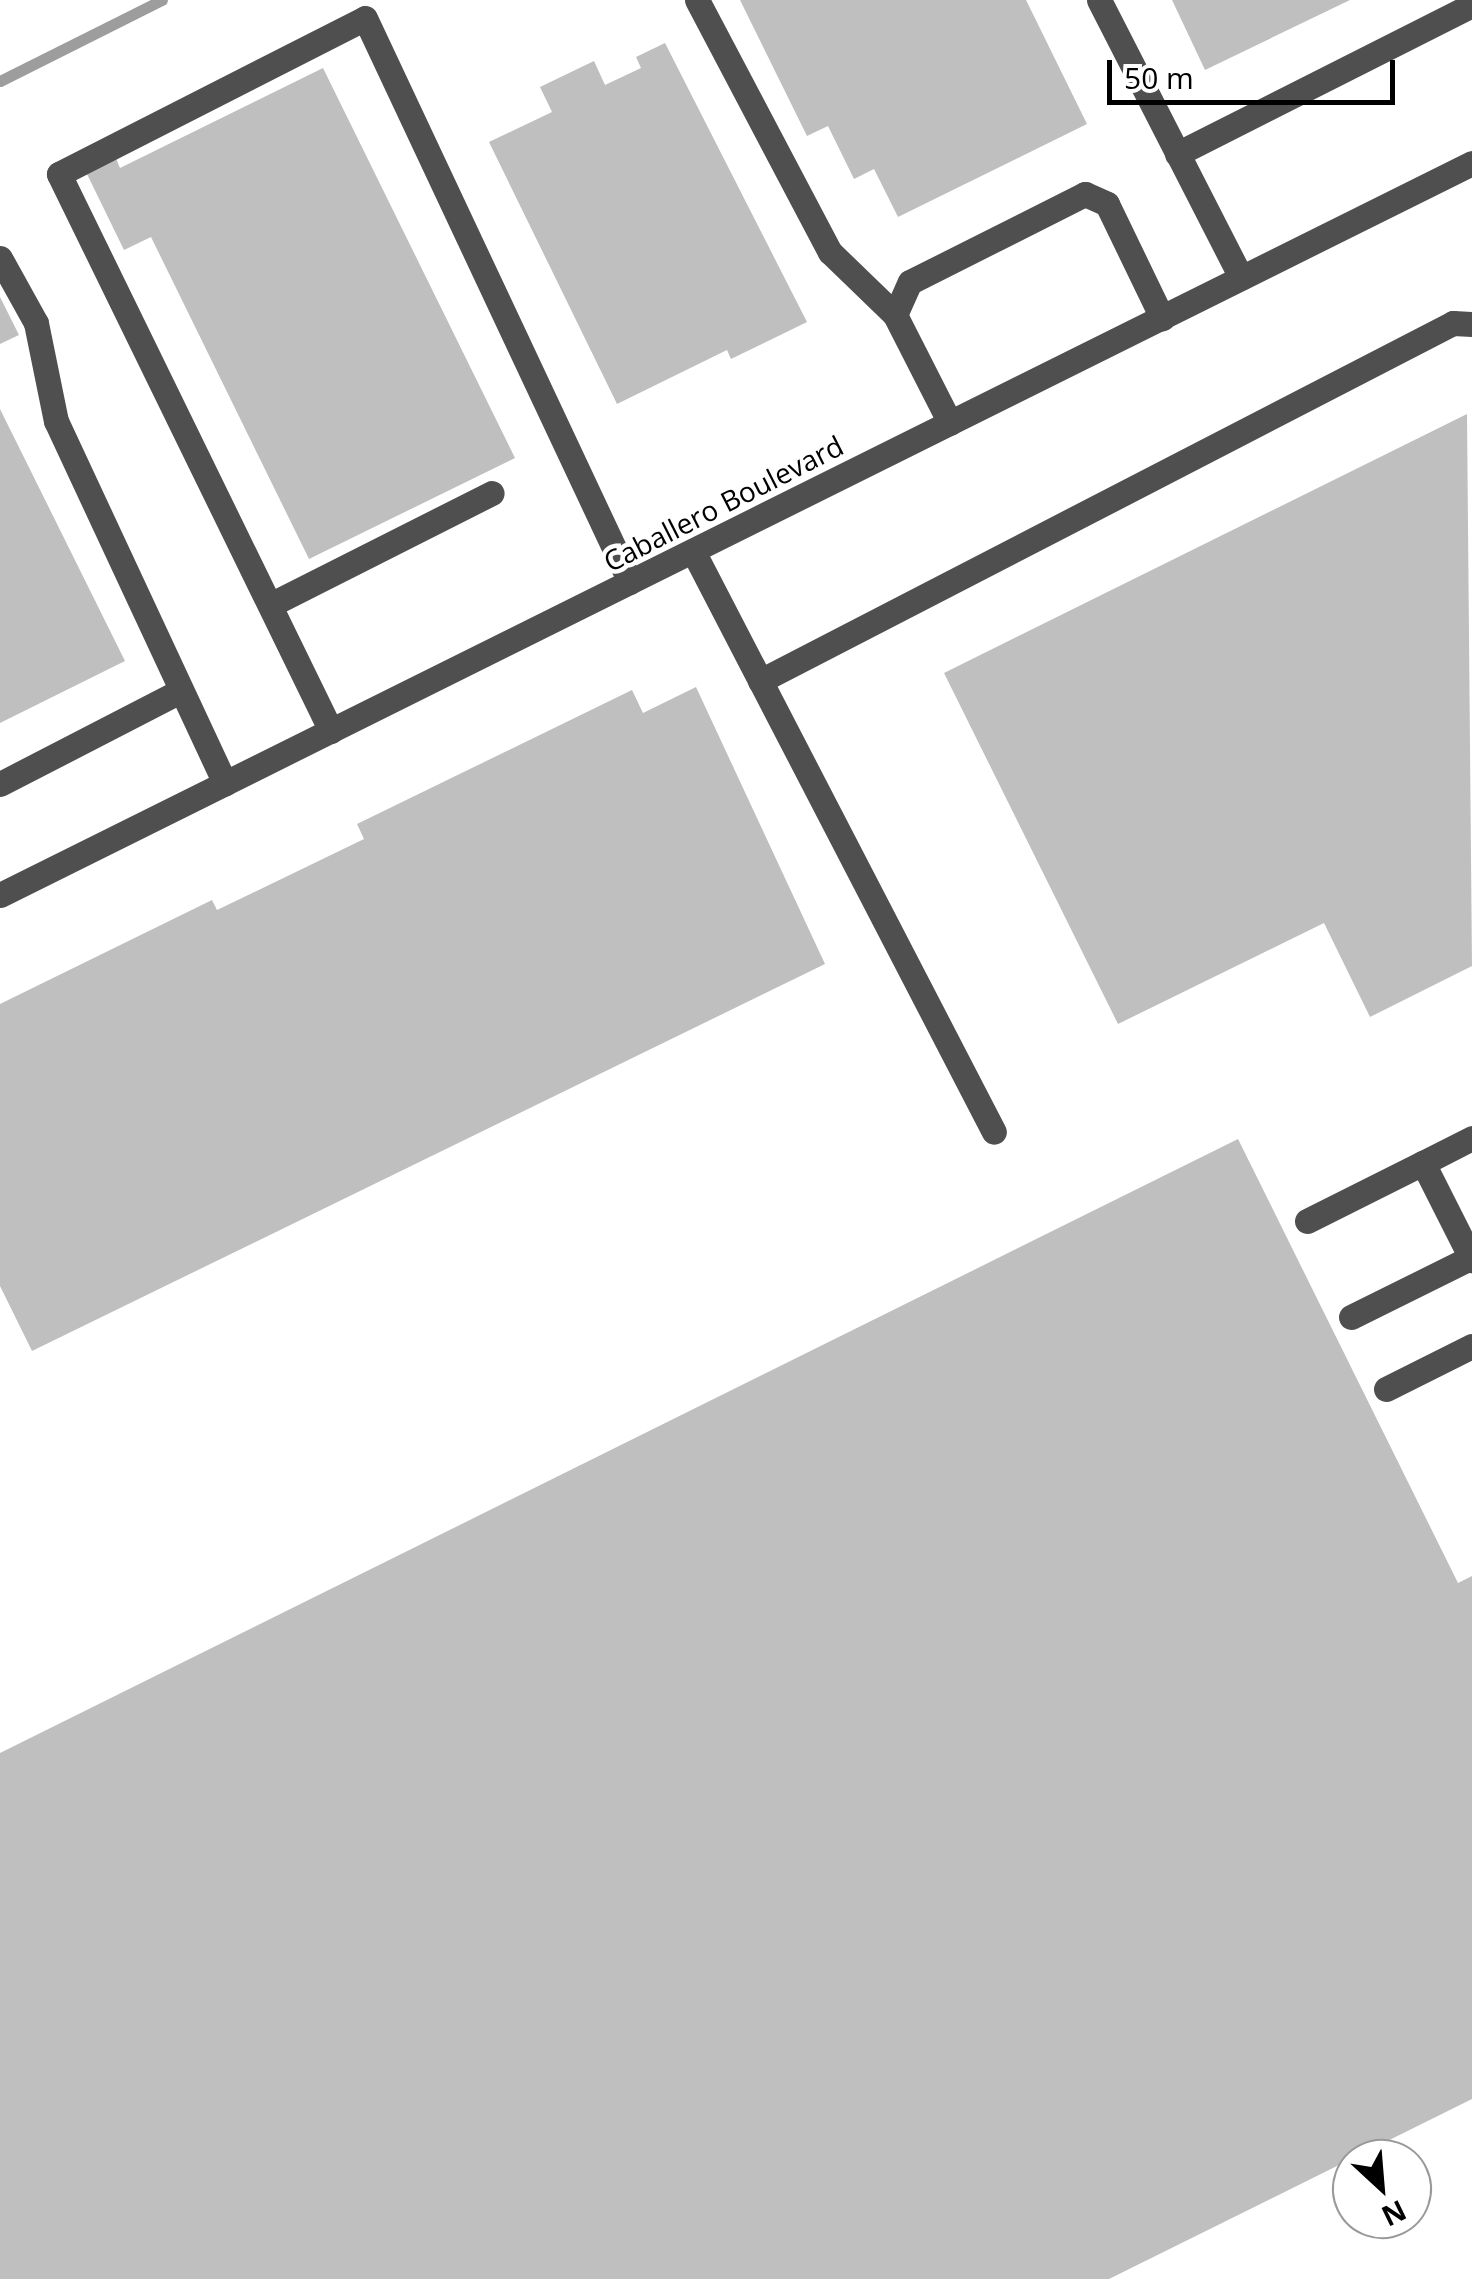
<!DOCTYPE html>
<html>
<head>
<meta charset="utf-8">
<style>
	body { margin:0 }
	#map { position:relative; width:1472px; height:2279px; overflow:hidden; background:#fff; font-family:"Open Sans",sans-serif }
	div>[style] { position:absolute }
	.stream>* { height:11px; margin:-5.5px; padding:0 5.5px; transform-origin:5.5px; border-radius:5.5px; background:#9d9d9d }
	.building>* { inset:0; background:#bfbfbf }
	.minor>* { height:25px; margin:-12.5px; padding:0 12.5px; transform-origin:12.5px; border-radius:12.5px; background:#4f4f4f }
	span { translate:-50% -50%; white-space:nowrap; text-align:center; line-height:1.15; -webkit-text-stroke:9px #fff; paint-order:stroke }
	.street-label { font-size:28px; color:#000 }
	.north { position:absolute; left:1332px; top:2139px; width:100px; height:100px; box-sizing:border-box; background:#fff; border:2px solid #999; border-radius:50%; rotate:154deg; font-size:28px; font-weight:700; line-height:40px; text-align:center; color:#000 }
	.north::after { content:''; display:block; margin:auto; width:35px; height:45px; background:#000; clip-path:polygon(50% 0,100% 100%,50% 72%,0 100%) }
	.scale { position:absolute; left:1107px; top:60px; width:288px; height:45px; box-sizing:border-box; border:5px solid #000; border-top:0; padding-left:12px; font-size:30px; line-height:35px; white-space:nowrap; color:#000; -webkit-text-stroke:8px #fff; paint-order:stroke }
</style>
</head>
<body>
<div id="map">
	<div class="stream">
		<i style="left:0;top:81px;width:181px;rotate:-26.6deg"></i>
	</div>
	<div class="building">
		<i style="clip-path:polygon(740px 0,1026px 0,1087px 124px,898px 217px,874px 169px,854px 179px,828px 126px,807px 136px)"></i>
		<i style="clip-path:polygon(1172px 0,1350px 0,1205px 70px)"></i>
		<i style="clip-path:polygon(665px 43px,807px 322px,731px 359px,727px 350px,617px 404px,489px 142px,552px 112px,540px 87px,594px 61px,605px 85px,641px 68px,636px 57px)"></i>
		<i style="clip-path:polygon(323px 68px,515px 458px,309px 559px,151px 237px,124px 250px,85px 170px,115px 156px,120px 168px)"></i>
		<i style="clip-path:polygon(0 297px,19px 335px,0 344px)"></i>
		<i style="clip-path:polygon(0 409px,125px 661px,0 723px)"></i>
		<i style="clip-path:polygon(1467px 414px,1472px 966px,1370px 1017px,1324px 923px,1118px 1024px,944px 673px)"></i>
		<i style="clip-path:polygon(696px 687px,825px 964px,32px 1351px,0 1286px,0 1004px,212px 900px,217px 910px,364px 839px,357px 824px,632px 690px,643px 713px)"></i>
		<i style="clip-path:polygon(1238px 1139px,1458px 1583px,1472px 1576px,1472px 2099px,1109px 2279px,0 2279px,0 1753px)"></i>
	</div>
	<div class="minor">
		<i style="left:697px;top:0;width:285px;rotate:62.2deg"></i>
		<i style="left:830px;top:252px;width:91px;rotate:44.1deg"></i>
		<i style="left:895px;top:315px;width:121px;rotate:63deg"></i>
		<i style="left:1099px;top:0;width:312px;rotate:62.9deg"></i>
		<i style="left:1177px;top:154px;width:330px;rotate:-26.8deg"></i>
		<i style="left:0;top:258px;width:74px;rotate:61deg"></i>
		<i style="left:36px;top:323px;width:100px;rotate:78.5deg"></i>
		<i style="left:56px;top:421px;width:400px;rotate:65deg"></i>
		<i style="left:895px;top:315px;width:36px;rotate:-66deg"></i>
		<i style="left:910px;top:282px;width:196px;rotate:-26.7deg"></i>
		<i style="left:1085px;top:194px;width:24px;rotate:24deg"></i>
		<i style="left:1107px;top:204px;width:127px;rotate:64.2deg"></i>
		<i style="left:693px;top:551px;width:654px;rotate:62.61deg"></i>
		<i style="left:272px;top:604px;width:246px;rotate:-26.8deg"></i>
		<i style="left:760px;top:681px;width:780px;rotate:-27.32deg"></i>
		<i style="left:1453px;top:323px;width:19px;rotate:3deg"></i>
		<i style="left:331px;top:731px;width:620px;rotate:-116.03deg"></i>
		<i style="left:59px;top:174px;width:343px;rotate:-27deg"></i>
		<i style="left:365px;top:18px;width:623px;rotate:64.83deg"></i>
		<i style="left:0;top:784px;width:203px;rotate:-27.3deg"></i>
		<i style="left:0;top:895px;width:1644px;rotate:-26.44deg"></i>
		<i style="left:1423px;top:1163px;width:55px;rotate:-27deg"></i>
		<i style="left:1307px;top:1221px;width:130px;rotate:-26.6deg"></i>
		<i style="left:1423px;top:1163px;width:109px;rotate:63.2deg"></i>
		<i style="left:1351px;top:1317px;width:135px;rotate:-26.4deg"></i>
		<i style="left:1386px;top:1389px;width:96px;rotate:-26.6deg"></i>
	</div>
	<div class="street-label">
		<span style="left:723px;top:503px;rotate:-27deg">Caballero Boulevard</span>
	</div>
	<div class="north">N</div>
	<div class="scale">50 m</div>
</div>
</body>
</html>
